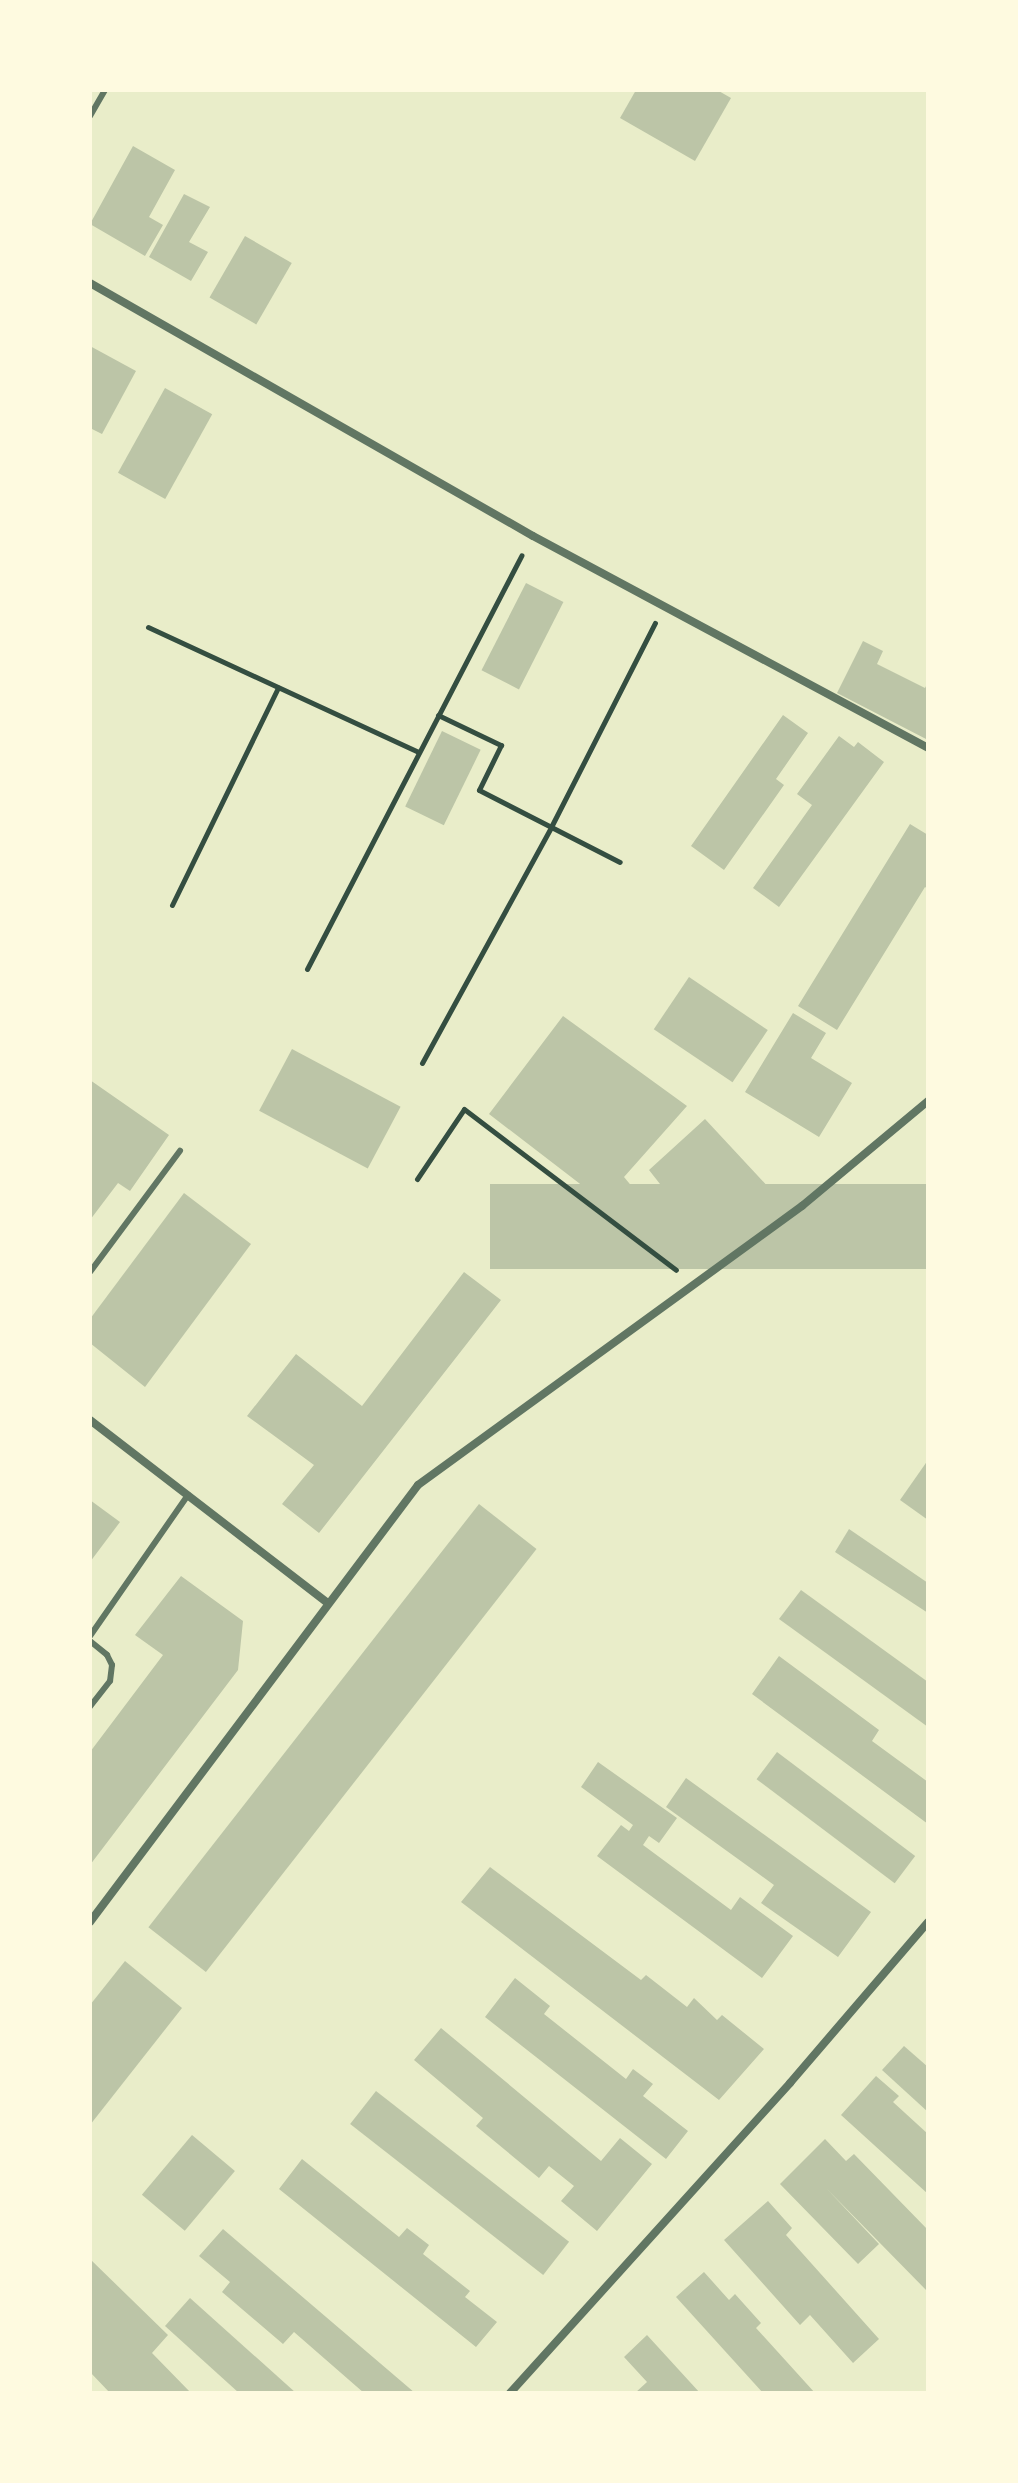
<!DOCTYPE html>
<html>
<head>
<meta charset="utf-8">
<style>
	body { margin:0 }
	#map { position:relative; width:1018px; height:2483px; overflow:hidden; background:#e9edc9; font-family:Roboto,sans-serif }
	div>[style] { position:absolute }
	.building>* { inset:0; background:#bcc5a7; transform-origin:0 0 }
	.path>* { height:5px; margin:-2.5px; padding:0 2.5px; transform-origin:2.5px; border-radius:2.5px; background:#344e41 }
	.service>* { height:6px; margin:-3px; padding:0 3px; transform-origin:3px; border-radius:3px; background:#617663 }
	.minor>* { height:8px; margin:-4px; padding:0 4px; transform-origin:4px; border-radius:4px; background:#617663 }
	span { translate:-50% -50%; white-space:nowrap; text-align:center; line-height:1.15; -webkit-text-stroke:6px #fefae0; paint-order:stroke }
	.frame { position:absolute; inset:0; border:92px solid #fefae0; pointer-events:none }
</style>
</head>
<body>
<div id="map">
	<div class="building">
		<i style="clip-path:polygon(636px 90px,717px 90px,731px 98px,695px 161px,620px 118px)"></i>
		<i style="clip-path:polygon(133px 146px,175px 170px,149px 217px,163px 225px,145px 256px,90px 224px)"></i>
		<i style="clip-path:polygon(184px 194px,210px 207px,189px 242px,208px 252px,191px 281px,149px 257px)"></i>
		<i style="left:245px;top:236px;width:54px;height:71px;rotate:30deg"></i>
		<i style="clip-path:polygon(90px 346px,136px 371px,102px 434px,90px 428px)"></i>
		<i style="left:165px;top:388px;width:54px;height:97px;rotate:29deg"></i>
		<i style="left:526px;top:583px;width:42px;height:98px;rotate:27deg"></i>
		<i style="clip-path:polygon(863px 641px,883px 651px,877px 664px,925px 688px,928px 682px,928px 740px,837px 693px)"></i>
		<i style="clip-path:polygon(783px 715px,808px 733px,776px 779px,784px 785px,724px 870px,691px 846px)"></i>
		<i style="left:442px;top:731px;width:43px;height:84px;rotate:26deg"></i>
		<i style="clip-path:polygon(839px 736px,854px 747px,858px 742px,884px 762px,779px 907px,753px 888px,812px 805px,797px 794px)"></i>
		<i style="clip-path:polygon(910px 824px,928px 835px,928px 889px,925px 887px,837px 1030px,798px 1006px)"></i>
		<i style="left:689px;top:977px;width:95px;height:63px;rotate:34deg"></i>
		<i style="clip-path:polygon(793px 1013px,826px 1033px,811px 1058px,852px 1083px,819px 1137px,745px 1092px)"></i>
		<i style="clip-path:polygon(563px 1016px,687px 1106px,624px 1177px,634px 1189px,614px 1210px,489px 1114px)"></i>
		<i style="left:292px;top:1049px;width:123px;height:70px;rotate:28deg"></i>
		<i style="clip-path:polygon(90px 1080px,169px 1135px,130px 1191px,118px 1183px,90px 1220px)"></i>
		<i style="clip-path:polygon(705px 1119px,772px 1191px,675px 1264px,623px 1221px,660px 1184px,649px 1170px)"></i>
		<i style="left:928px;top:1184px;width:85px;height:438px;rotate:90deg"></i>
		<i style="clip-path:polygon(184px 1193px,251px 1244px,145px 1387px,90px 1343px,90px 1319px)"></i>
		<i style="clip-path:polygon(464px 1272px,501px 1300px,319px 1533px,282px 1504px,314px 1465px,247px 1416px,296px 1354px,362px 1406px)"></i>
		<i style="clip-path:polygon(928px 1460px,928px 1520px,900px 1500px)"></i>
		<i style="clip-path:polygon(90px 1500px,120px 1522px,90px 1562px)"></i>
		<i style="left:479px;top:1504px;width:73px;height:537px;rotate:38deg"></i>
		<i style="clip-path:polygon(849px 1529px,928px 1583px,928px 1613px,835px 1552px)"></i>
		<i style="clip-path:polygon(181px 1576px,243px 1621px,238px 1670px,90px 1865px,90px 1752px,163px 1655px,135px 1635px)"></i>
		<i style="clip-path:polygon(801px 1590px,928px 1682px,928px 1727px,779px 1619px)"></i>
		<i style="clip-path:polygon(779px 1656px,879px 1730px,872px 1741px,928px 1782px,928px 1824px,752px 1694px)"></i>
		<i style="left:777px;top:1752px;width:173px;height:34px;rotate:37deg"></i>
		<i style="clip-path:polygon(598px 1762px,677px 1818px,659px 1843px,649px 1836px,643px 1845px,731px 1910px,740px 1897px,793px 1936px,762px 1978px,597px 1856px,621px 1825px,629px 1831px,633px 1825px,581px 1787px)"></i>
		<i style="clip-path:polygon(686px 1778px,871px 1912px,838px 1957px,761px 1903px,774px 1885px,666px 1807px)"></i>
		<i style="clip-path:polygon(490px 1867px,641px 1980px,646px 1975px,687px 2007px,694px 1998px,717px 2020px,722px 2015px,764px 2049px,719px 2100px,461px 1902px)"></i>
		<i style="clip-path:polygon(125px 1961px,182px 2008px,90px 2125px,90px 2005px)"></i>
		<i style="clip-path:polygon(515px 1978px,550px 2006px,544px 2014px,626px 2079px,633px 2069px,653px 2084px,643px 2096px,688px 2131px,666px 2159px,485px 2017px)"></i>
		<i style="clip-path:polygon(441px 2028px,601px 2161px,620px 2138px,652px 2164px,597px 2231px,561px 2201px,574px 2186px,549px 2166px,539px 2178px,476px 2126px,483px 2118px,414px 2060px)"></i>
		<i style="clip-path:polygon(904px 2046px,928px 2067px,928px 2112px,882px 2070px)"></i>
		<i style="clip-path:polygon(876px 2076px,899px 2096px,893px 2102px,928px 2134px,928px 2194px,841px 2115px)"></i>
		<i style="left:376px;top:2091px;width:245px;height:42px;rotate:38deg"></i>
		<i style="left:192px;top:2135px;width:56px;height:78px;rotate:40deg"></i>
		<i style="clip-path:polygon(825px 2139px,846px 2161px,854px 2154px,928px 2230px,928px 2292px,826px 2188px,879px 2244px,858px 2264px,780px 2184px)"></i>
		<i style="clip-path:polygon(302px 2159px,399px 2237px,407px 2228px,429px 2245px,423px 2254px,470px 2291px,465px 2297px,497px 2322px,476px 2347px,279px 2189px)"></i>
		<i style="clip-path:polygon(768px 2201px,792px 2228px,786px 2235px,879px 2339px,853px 2363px,810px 2315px,800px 2325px,724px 2240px)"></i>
		<i style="clip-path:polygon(223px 2229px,415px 2393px,364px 2393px,294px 2332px,283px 2344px,222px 2292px,230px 2282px,199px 2256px)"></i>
		<i style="clip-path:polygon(90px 2259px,168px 2335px,152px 2353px,191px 2393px,110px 2393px,90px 2372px)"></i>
		<i style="clip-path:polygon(704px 2272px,729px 2300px,735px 2294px,761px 2323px,756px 2328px,815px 2393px,763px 2393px,676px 2297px)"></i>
		<i style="clip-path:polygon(190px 2298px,296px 2393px,239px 2393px,165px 2326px)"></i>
		<i style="clip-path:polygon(647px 2335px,700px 2393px,635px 2393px,647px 2382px,624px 2357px)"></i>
	</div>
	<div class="path">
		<i style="left:148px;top:627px;width:298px;rotate:24.8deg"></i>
		<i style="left:438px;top:715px;width:70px;rotate:25.5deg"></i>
		<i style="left:501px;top:745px;width:50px;rotate:116.1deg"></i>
		<i style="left:479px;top:790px;width:158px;rotate:27.1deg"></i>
		<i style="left:172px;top:905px;width:242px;rotate:-64deg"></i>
		<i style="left:307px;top:969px;width:466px;rotate:-62.6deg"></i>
		<i style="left:422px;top:1063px;width:269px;rotate:-61.3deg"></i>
		<i style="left:551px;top:827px;width:229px;rotate:-63deg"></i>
		<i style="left:417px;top:1179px;width:84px;rotate:-56.1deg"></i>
		<i style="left:464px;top:1109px;width:266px;rotate:37.2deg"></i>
	</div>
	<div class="service">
		<i style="left:90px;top:116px;width:30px;rotate:-60deg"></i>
		<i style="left:90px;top:1272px;width:151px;rotate:-53.4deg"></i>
		<i style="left:90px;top:1636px;width:172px;rotate:-55.2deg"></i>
		<i style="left:90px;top:1641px;width:22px;rotate:39deg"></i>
		<i style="left:107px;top:1655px;width:11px;rotate:63deg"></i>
		<i style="left:112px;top:1665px;width:16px;rotate:97deg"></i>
		<i style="left:110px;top:1681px;width:33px;rotate:128deg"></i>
	</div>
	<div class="minor">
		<i style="left:90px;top:283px;width:510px;rotate:29.73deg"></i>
		<i style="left:533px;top:536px;width:448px;rotate:28.2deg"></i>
		<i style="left:90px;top:1420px;width:300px;rotate:37.6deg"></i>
		<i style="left:90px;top:1922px;width:546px;rotate:-53.11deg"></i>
		<i style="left:418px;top:1485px;width:475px;rotate:-36deg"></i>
		<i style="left:802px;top:1206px;width:164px;rotate:-39.8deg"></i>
		<i style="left:510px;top:2393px;width:418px;rotate:-47.9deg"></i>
		<i style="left:790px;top:2083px;width:212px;rotate:-49.4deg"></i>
	</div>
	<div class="frame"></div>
</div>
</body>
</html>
